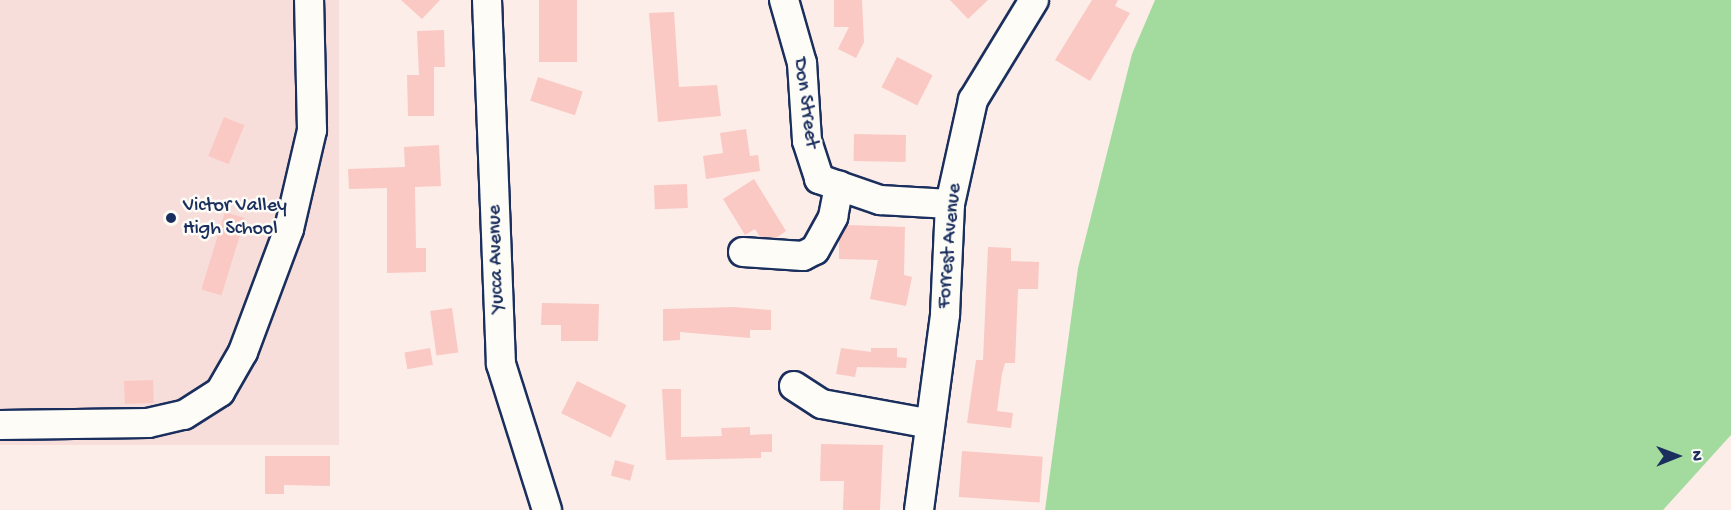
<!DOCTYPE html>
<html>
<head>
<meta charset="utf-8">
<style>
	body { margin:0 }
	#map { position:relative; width:1731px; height:510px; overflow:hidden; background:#fcede8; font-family:"Gochi Hand",sans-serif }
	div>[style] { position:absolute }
	.built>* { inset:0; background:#f7deda; transform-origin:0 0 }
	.green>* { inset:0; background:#a3db9f }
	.building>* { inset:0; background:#fac9c4; transform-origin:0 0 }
	.roads { filter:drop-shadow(2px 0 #1b2f5e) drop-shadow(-2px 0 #1b2f5e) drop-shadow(0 2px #1b2f5e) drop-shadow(0 -2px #1b2f5e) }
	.minor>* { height:28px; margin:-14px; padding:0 14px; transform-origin:14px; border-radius:14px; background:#fdfcf7 }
	.dots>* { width:16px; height:16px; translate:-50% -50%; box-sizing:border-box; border:3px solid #fdfcf7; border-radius:50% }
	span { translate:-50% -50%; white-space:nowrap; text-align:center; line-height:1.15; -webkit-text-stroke:5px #fdfcf7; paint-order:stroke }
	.street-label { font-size:20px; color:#1b2f5e }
	.poi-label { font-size:20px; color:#1b2f5e }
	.left { translate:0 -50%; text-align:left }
	.north { position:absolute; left:1647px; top:426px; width:60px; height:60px; -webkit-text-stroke:4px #fdfcf7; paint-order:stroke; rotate:89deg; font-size:16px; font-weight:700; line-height:24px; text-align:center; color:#1b2f5e }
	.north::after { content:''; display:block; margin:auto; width:21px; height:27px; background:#1b2f5e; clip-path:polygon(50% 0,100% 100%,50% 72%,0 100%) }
</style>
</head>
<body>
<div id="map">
	<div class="built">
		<i style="left:0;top:0;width:339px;height:445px"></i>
	</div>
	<div class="green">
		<i style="clip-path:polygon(1155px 0,1731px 0,1731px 435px,1663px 510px,1045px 510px,1078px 268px,1132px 54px)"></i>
	</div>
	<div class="building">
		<i style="clip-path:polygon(401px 0,440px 0,422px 19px)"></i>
		<i style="left:539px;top:0;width:38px;height:62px"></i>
		<i style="clip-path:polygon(834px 0,862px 0,864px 42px,856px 58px,838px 49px,849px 27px,834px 27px)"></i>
		<i style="clip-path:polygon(950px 0,988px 0,968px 19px)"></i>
		<i style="clip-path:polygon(1092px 0,1118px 0,1115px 6px,1130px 13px,1090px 81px,1055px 60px)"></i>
		<i style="clip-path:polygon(674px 12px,679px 87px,717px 85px,721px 116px,658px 122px,649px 13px)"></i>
		<i style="clip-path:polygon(444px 30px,445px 67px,434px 67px,434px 116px,408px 116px,407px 75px,419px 75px,417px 31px)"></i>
		<i style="left:897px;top:57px;width:40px;height:34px;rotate:27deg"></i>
		<i style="left:538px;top:77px;width:47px;height:25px;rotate:18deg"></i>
		<i style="left:224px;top:117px;width:22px;height:42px;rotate:22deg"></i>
		<i style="clip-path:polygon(746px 129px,750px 156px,758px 155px,760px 171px,706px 179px,703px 156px,723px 153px,720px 133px)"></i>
		<i style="left:854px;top:134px;width:52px;height:27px;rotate:1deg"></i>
		<i style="clip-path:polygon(439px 145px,441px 186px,415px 187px,416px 248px,426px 248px,426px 272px,387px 273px,387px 188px,349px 189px,348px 169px,405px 167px,404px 147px)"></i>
		<i style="clip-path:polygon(754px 179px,786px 231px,776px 238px,760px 237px,755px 229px,745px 235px,723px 199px)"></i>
		<i style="left:687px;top:184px;width:24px;height:33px;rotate:88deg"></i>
		<i style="left:225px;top:212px;width:21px;height:81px;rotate:17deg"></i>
		<i style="clip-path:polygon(848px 225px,905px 227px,904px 275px,912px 277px,906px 306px,870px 299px,878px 260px,839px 259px,839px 240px)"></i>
		<i style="clip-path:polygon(988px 247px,1011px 248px,1011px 261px,1039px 262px,1038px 289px,1018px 289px,1015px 363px,1005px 363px,1002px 374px,997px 411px,1013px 413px,1011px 428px,967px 423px,976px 360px,983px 360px)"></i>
		<i style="clip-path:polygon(542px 303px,599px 304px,598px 341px,561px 341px,561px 325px,541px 325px)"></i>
		<i style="clip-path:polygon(734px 307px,771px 310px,771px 330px,750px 330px,750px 338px,680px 332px,680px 340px,663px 341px,663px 309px)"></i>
		<i style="left:452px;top:308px;width:45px;height:22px;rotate:82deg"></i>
		<i style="left:430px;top:348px;width:17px;height:26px;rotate:80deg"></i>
		<i style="clip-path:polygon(841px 348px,871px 352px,871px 348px,897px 348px,897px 357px,907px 358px,906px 368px,857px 367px,855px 377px,836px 374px)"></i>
		<i style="left:153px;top:380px;width:23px;height:29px;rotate:88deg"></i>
		<i style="left:577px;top:381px;width:55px;height:36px;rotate:26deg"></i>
		<i style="clip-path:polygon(662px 389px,681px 389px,681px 437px,722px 436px,721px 428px,750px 427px,750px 435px,772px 434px,772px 452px,761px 452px,761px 458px,666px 460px)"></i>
		<i style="clip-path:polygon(821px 444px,883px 445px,880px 510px,843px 510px,844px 481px,820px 481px)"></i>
		<i style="left:962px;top:451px;width:81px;height:46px;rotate:4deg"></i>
		<i style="clip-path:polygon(265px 456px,330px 456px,330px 486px,284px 485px,284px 494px,265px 494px)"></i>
		<i style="left:615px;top:460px;width:20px;height:16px;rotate:15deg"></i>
	</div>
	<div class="roads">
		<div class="minor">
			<i style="left:487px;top:0;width:364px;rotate:87.8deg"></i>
			<i style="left:501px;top:364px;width:153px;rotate:72.5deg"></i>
			<i style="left:784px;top:0;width:66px;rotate:74.1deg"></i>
			<i style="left:802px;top:63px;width:78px;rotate:86.3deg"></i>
			<i style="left:807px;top:141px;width:40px;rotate:72deg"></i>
			<i style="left:819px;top:179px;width:65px;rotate:19deg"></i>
			<i style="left:880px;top:200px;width:70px;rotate:3.3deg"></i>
			<i style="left:743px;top:252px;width:60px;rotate:3.8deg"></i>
			<i style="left:803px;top:256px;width:13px;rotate:-27deg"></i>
			<i style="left:815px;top:250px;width:38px;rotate:-61deg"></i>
			<i style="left:833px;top:217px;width:32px;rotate:-79deg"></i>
			<i style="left:794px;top:386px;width:33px;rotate:33deg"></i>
			<i style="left:822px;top:404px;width:106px;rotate:10.4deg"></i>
			<i style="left:0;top:425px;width:148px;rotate:-0.8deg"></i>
			<i style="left:148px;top:423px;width:37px;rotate:-13deg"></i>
			<i style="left:184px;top:415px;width:43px;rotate:-32.6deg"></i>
			<i style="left:220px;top:392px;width:46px;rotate:-60.1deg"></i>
			<i style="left:243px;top:352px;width:131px;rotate:-69.5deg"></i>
			<i style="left:289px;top:229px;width:102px;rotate:-76.9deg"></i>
			<i style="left:312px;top:130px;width:130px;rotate:-91.3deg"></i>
			<i style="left:919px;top:510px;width:198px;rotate:-82.4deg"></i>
			<i style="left:945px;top:314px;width:110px;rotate:-87.4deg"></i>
			<i style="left:950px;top:204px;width:107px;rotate:-77.5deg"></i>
			<i style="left:973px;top:100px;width:117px;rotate:-58.6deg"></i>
		</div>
	</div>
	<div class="dots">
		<i style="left:171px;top:218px;background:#1b2f5e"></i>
	</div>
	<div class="street-label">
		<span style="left:805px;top:103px;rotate:82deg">Don Street</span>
		<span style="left:950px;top:246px;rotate:-85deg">Forrest Avenue</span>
		<span style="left:497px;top:259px;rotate:-92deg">Yucca Avenue</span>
	</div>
	<div class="poi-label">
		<span class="left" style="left:183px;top:218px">Victor Valley<br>High School</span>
	</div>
	<div class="north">N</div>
</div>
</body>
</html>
